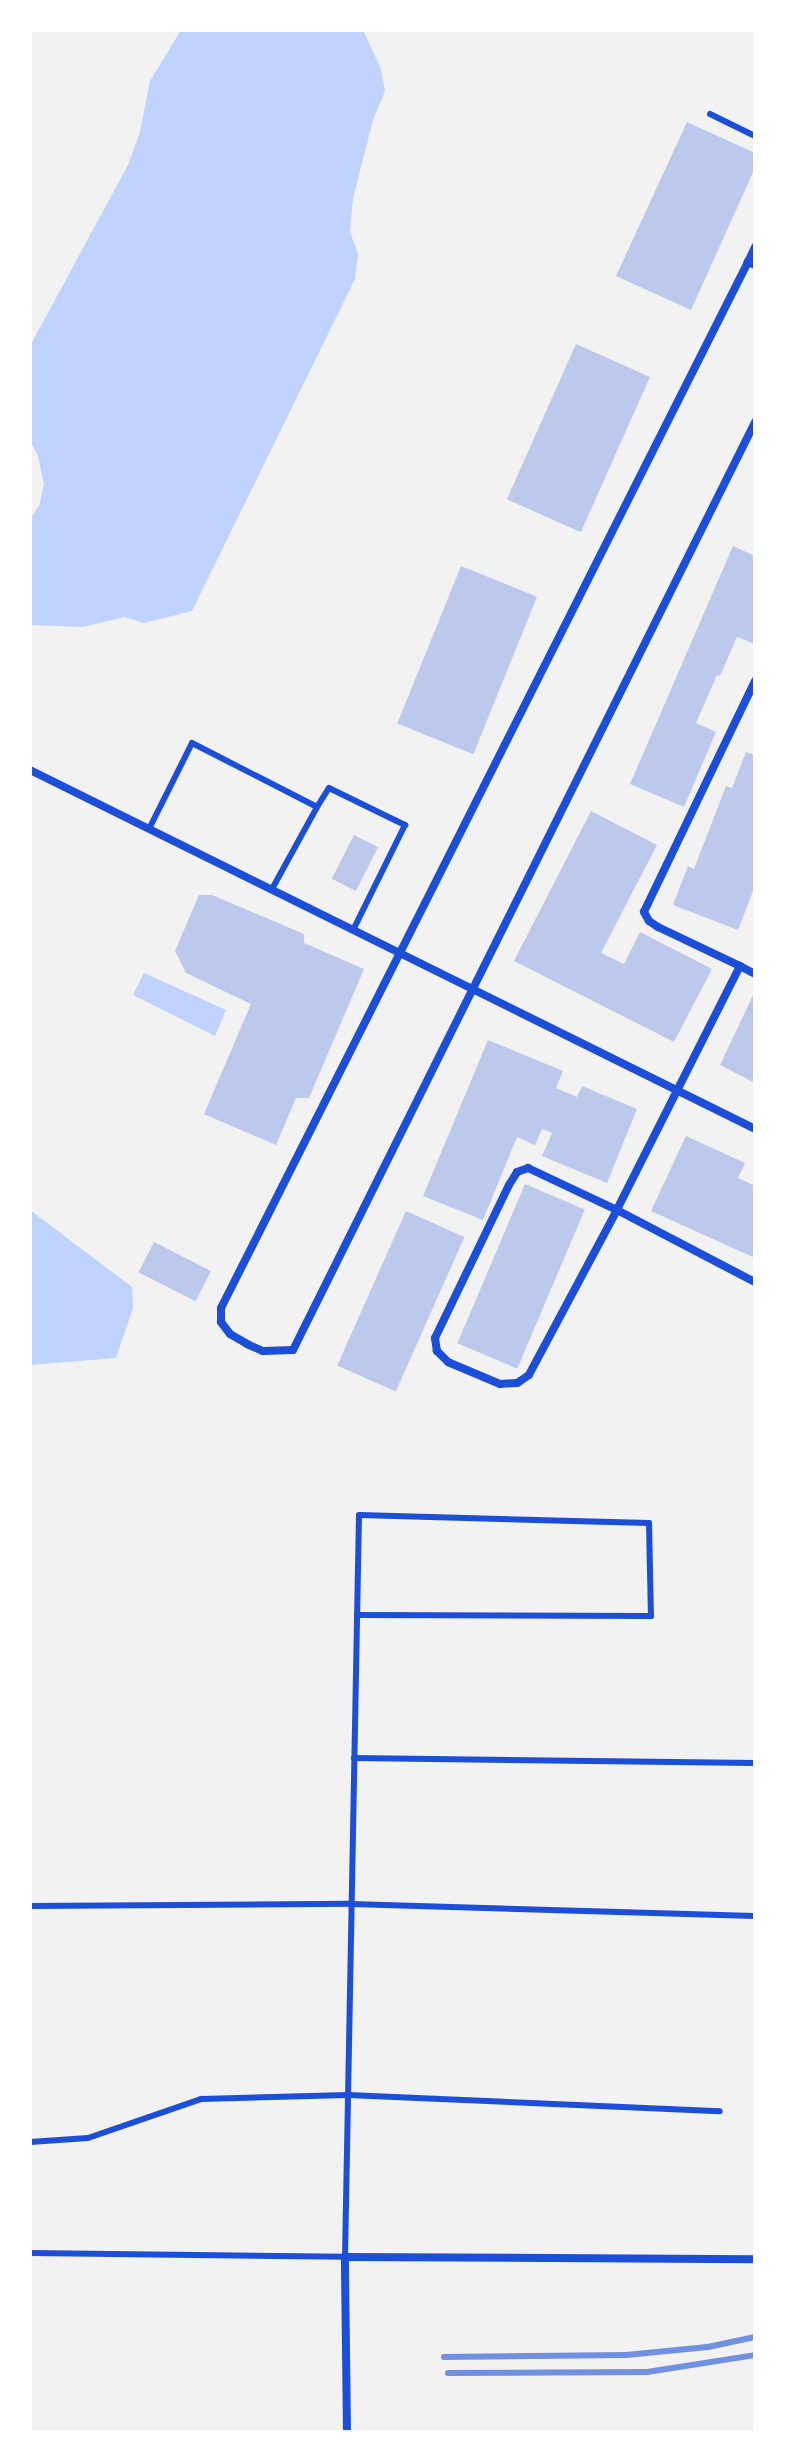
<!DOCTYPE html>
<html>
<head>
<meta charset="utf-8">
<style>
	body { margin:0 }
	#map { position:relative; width:785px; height:2462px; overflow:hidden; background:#f2f2f2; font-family:"Alegreya Sans",sans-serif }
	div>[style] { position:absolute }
	.water>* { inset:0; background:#bfd3fe }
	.building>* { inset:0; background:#bdc9ec; transform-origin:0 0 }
	.service>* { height:6px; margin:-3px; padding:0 3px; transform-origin:3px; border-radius:3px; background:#1d4ed8 }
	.minor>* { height:8px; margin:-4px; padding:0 4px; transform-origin:4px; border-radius:4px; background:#1d4ed8 }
	.rail>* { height:6px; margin:-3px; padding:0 3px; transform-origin:3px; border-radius:3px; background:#7290e2 }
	span { translate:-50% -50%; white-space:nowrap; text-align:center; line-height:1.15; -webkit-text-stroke:8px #fff; paint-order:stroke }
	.frame { position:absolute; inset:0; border:32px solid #fff; pointer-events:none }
</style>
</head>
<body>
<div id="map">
	<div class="water">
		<i style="clip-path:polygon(181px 30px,363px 30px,381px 69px,385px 91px,373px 120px,353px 198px,350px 232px,358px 254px,355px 279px,192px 611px,144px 623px,125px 617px,83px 627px,30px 625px,30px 519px,39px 506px,44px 485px,38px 456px,30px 441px,30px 346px,128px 165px,140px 132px,150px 81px)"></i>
		<i style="clip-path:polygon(144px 973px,226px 1010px,215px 1036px,133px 995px)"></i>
		<i style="clip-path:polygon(30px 1210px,132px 1287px,133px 1308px,116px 1358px,30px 1365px)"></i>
	</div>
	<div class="building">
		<i style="clip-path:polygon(687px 122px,755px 153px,755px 168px,691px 310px,616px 276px)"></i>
		<i style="left:576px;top:344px;width:81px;height:170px;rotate:24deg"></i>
		<i style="clip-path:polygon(733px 546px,755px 556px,755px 644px,737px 637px,720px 676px,717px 675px,696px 723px,716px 732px,684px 807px,630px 784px)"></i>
		<i style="left:461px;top:566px;width:82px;height:170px;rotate:22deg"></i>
		<i style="clip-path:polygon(746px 752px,755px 755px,755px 886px,738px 930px,673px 905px,688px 866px,694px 869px,726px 786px,732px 788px)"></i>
		<i style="clip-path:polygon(591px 811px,657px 845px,601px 953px,624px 964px,640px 932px,712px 969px,674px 1042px,514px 961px)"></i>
		<i style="left:354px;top:835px;width:27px;height:49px;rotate:27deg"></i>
		<i style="clip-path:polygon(199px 895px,212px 895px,304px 934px,304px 943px,364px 969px,309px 1098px,296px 1098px,276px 1145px,204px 1114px,251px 1004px,186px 973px,175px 951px)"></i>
		<i style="clip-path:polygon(755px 991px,755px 1083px,720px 1065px)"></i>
		<i style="clip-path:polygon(488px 1040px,563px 1071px,556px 1088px,577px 1097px,582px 1086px,637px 1109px,607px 1183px,542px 1156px,552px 1133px,542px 1129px,535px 1145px,517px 1137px,483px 1220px,423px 1196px)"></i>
		<i style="clip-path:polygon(686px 1136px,745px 1163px,738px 1178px,755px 1186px,755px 1258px,651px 1211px)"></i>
		<i style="left:525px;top:1184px;width:65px;height:173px;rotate:23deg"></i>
		<i style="left:406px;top:1211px;width:64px;height:169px;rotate:24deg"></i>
		<i style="left:154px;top:1242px;width:64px;height:34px;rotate:27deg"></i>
	</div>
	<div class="service">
		<i style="left:710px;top:114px;width:50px;rotate:26.1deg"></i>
		<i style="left:150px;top:827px;width:94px;rotate:-63.4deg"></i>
		<i style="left:192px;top:743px;width:140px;rotate:27.1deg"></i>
		<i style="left:317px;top:807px;width:22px;rotate:-58deg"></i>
		<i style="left:329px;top:788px;width:85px;rotate:26deg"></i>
		<i style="left:405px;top:825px;width:117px;rotate:116.3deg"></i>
		<i style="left:272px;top:889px;width:94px;rotate:-61.2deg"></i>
		<i style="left:354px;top:1758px;width:401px;rotate:0.7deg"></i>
		<i style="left:30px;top:1906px;width:321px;rotate:-0.4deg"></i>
		<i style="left:351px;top:1904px;width:404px;rotate:1.7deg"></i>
		<i style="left:30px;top:2142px;width:58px;rotate:-3.9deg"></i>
		<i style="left:88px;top:2138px;width:120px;rotate:-19deg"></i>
		<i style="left:201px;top:2099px;width:147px;rotate:-1.6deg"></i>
		<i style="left:348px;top:2095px;width:372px;rotate:2.5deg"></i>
		<i style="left:30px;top:2253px;width:315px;rotate:0.7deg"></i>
		<i style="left:345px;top:2257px;width:742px;rotate:-88.92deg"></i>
		<i style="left:359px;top:1515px;width:290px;rotate:1.6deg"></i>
		<i style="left:649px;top:1523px;width:93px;rotate:88.8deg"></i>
		<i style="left:651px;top:1616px;width:294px;rotate:-179.8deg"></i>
	</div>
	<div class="minor">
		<i style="left:748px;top:262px;width:17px;rotate:-65deg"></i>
		<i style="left:755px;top:265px;width:8px;rotate:-157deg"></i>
		<i style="left:748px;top:262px;width:1171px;rotate:116.74deg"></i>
		<i style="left:221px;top:1308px;width:14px;rotate:90deg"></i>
		<i style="left:221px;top:1322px;width:15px;rotate:53deg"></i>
		<i style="left:230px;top:1334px;width:20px;rotate:30deg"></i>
		<i style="left:247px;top:1344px;width:17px;rotate:24deg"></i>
		<i style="left:263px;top:1351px;width:30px;rotate:-2deg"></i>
		<i style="left:293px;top:1350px;width:1037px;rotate:-63.53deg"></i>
		<i style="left:755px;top:681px;width:256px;rotate:115.7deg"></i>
		<i style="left:644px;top:912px;width:10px;rotate:61deg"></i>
		<i style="left:649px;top:921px;width:11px;rotate:34deg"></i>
		<i style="left:658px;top:927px;width:91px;rotate:25.4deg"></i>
		<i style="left:740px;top:966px;width:273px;rotate:116.8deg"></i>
		<i style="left:617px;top:1210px;width:156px;rotate:27.6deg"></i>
		<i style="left:30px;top:770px;width:809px;rotate:26.34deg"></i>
		<i style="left:740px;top:966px;width:17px;rotate:28deg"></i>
		<i style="left:528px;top:1168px;width:98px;rotate:25.3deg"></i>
		<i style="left:617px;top:1210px;width:187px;rotate:118.1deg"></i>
		<i style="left:529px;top:1375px;width:14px;rotate:146deg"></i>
		<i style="left:517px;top:1383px;width:17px;rotate:177deg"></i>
		<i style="left:500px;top:1384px;width:56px;rotate:-157.1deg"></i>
		<i style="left:448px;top:1362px;width:16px;rotate:-135deg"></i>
		<i style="left:437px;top:1351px;width:13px;rotate:-99deg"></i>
		<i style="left:435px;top:1338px;width:170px;rotate:-64.2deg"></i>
		<i style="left:509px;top:1185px;width:15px;rotate:-58deg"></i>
		<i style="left:517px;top:1172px;width:12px;rotate:-20deg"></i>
		<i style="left:347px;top:2432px;width:175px;rotate:-90.7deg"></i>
		<i style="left:345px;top:2257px;width:410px;rotate:0.3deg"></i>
	</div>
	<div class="rail">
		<i style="left:444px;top:2357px;width:182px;rotate:-0.6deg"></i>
		<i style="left:626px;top:2355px;width:82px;rotate:-5.6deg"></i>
		<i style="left:708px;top:2347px;width:48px;rotate:-12deg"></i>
		<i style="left:448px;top:2373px;width:199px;rotate:-0.3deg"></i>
		<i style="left:647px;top:2372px;width:109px;rotate:-8.9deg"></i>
	</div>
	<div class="frame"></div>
</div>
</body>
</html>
